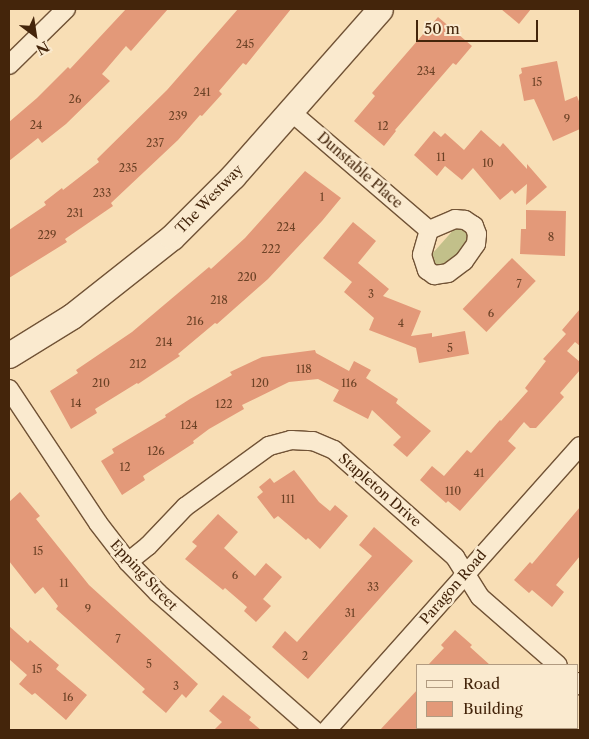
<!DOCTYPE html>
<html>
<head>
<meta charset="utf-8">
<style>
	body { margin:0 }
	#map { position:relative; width:589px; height:739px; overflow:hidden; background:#f8deb5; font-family:"Libre Caslon Text",serif }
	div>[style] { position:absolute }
	.green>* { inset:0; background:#c2c08a }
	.building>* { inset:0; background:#e39979; transform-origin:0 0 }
	.roads { filter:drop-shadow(1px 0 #715336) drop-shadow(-1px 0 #715336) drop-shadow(0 1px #715336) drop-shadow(0 -1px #715336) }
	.minor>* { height:18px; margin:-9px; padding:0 9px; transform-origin:9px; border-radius:9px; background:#faeacf }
	.secondary>* { height:25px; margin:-12.5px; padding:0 12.5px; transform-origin:12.5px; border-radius:12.5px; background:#faeacf }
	span { translate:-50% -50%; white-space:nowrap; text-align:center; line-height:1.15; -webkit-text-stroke:5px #faeacf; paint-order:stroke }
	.number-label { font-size:11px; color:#6c4226 }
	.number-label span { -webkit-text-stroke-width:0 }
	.street-label { font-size:14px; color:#44250b }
	.frame { position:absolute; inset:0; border:10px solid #44250b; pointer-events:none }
	.legend { position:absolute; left:416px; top:664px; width:162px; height:65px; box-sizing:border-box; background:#faeacf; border:1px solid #b19b81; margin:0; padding:6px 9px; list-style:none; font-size:15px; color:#44250b }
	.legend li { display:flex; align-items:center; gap:10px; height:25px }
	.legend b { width:25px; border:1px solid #b19b81 }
	.north { position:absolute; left:10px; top:10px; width:50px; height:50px; -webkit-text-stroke:4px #faeacf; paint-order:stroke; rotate:149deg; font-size:14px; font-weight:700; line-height:20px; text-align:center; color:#44250b }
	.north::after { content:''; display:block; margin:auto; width:18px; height:22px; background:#44250b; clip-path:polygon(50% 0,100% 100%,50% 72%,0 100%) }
	.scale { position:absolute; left:416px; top:20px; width:122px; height:22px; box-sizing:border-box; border:2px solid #44250b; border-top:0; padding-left:6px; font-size:15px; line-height:18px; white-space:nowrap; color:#44250b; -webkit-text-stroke:4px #faeacf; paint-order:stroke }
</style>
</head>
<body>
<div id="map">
	<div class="green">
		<i style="clip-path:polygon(456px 227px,466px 230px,469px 238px,448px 266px,438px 268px,433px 264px,432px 254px)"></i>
	</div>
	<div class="building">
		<i style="clip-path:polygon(126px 9px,168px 9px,131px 51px,126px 46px,102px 74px,110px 81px,66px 124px,42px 143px,38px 138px,9px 161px,9px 122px,37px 98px,68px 67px,70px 69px)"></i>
		<i style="clip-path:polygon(238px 9px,291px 9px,246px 65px,243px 63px,219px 91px,222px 94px,202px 116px,200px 115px,178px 140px,111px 203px,113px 206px,65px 239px,67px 242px,9px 278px,9px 230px,46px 205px,44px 202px,62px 188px,63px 190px,99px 162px,97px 159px,167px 90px)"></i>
		<i style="clip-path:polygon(501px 9px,531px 9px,519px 24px)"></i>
		<i style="clip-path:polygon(438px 17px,472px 46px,456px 65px,453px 63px,395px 130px,396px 131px,384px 146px,354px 121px,375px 96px,372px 93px)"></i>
		<i style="clip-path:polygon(557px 61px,565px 101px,577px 96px,580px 104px,580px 129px,553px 141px,534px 99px,524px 101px,519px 75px,522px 73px,521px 68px)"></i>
		<i style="clip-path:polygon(481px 130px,500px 147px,503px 143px,527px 169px,527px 164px,547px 187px,526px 205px,527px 184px,515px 194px,512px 190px,500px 200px,473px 168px,462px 180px,445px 166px,437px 176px,414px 155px,434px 131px,441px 137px,445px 133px,464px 150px)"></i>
		<i style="clip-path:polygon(305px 171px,341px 198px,322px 221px,268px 279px,217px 324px,215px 323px,178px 354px,180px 356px,138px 384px,137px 383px,95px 409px,97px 413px,71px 429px,50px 391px,78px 373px,76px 370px,132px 332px,209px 267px,211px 269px,245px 238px)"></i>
		<i style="clip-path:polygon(526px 210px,566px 211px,565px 256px,520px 254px,521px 229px,526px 229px)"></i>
		<i style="clip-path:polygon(353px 222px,376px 241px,358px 263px,389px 289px,383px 296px,421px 311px,411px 336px,432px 333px,432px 337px,465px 331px,469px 354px,419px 363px,416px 348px,369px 330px,374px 318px,344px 292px,352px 282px,323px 258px)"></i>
		<i style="left:512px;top:258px;width:33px;height:71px;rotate:44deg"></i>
		<i style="clip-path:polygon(580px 309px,580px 346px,575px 342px,567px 351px,580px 362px,580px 370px,560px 393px,564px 397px,536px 428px,530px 428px,524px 422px,508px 441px,516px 448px,460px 511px,448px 501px,446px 503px,420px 480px,432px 466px,444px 476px,467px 450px,471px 453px,500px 420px,501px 421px,528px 391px,525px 388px,546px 361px,543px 359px,566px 334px,562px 330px)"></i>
		<i style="clip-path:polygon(315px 350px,316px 353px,349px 371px,354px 361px,371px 370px,366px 378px,398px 399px,396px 403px,431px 431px,407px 457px,393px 445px,401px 437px,372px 410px,368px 419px,333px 401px,339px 390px,318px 379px,289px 382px,242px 405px,244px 409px,209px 429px,193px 441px,194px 443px,143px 476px,145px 480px,122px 495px,101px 461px,114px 453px,112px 449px,166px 417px,165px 415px,190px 399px,232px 375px,230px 372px,262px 357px)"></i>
		<i style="clip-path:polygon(294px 470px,319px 502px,330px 511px,335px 505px,348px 516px,320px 549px,308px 538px,306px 540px,278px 516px,274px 519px,257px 497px,263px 492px,259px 487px,270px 478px,274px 483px)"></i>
		<i style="clip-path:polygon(20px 492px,40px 516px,36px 519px,89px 585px,198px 684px,186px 698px,182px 694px,166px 713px,142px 692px,145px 689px,56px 609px,58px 606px,43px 587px,35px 594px,9px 561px,9px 502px)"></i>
		<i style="clip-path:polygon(580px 507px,580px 556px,556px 585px,564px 592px,552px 607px,532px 590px,529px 593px,514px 580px,530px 562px,532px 564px)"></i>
		<i style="clip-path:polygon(218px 514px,238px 532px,224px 548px,255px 576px,266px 563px,282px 577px,263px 599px,271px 606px,256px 622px,244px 611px,247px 607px,225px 588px,223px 590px,185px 559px,197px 546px,192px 542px)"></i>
		<i style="clip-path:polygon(374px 527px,413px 561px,308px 679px,272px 647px,285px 631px,297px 642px,372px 556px,359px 545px)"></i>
		<i style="clip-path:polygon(9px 626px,28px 643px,30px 640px,59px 665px,56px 669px,87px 695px,66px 720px,35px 693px,32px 695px,19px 684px,27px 675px,9px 659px)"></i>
		<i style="clip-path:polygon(455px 630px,472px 645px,470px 647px,490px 665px,428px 665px,444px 648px,441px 645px)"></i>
		<i style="clip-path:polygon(418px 689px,418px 730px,380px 730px)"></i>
		<i style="clip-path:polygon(223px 695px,251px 717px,249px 720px,261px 730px,214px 730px,222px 722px,209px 711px)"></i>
	</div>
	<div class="roads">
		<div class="minor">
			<i style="left:9px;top:65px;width:80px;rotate:-44.5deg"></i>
			<i style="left:290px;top:111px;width:183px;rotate:40.6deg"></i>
			<i style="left:429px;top:230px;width:26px;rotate:106deg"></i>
			<i style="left:422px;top:255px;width:16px;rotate:72deg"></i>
			<i style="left:427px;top:270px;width:9px;rotate:36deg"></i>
			<i style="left:434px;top:275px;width:14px;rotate:-8deg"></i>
			<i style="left:448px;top:273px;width:20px;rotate:-37deg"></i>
			<i style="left:464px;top:261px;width:21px;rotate:-55deg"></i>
			<i style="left:476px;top:244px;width:10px;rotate:-84deg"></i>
			<i style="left:477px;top:234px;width:9px;rotate:-111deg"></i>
			<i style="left:474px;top:226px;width:11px;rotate:-146deg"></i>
			<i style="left:465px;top:220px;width:10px;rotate:-174deg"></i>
			<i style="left:455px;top:219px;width:28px;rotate:157deg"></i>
			<i style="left:9px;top:389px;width:161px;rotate:56.4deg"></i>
			<i style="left:98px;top:523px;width:49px;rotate:52.4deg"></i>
			<i style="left:128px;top:562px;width:43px;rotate:45.9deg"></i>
			<i style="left:158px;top:593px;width:208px;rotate:41.3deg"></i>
			<i style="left:128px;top:562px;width:26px;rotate:-39deg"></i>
			<i style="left:148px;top:546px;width:54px;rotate:-46.5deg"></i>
			<i style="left:185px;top:507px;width:104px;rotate:-36deg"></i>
			<i style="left:269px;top:446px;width:23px;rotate:-15deg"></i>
			<i style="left:291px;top:440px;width:22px;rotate:3deg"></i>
			<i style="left:313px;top:441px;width:23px;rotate:23deg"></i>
			<i style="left:334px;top:450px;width:162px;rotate:41.5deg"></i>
			<i style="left:455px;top:557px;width:47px;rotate:58deg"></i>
			<i style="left:480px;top:597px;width:103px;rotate:41.1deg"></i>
			<i style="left:578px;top:682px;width:4px;rotate:56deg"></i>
			<i style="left:327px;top:730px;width:380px;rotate:-48.3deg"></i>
		</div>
		<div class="secondary">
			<i style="left:9px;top:355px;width:74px;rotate:-31.8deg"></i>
			<i style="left:72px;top:316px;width:127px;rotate:-38.3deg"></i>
			<i style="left:172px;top:237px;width:86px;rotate:-45deg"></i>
			<i style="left:233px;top:176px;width:222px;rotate:-48.6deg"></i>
		</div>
	</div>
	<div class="number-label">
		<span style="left:245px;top:44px">245</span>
		<span style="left:426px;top:71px">234</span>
		<span style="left:537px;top:82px">15</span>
		<span style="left:202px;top:92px">241</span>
		<span style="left:75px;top:99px">26</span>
		<span style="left:178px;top:116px">239</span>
		<span style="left:567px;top:119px">9</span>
		<span style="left:36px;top:125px">24</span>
		<span style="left:383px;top:126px">12</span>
		<span style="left:155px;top:143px">237</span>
		<span style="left:441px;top:157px">11</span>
		<span style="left:488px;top:163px">10</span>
		<span style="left:128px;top:168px">235</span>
		<span style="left:102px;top:193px">233</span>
		<span style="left:322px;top:197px">1</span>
		<span style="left:75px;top:213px">231</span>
		<span style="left:286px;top:227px">224</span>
		<span style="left:47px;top:235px">229</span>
		<span style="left:551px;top:237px">8</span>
		<span style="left:271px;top:249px">222</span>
		<span style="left:247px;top:277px">220</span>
		<span style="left:519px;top:284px">7</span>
		<span style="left:371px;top:294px">3</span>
		<span style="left:219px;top:300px">218</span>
		<span style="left:491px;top:313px">6</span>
		<span style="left:195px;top:321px">216</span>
		<span style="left:401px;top:323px">4</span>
		<span style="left:164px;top:342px">214</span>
		<span style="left:450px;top:348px">5</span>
		<span style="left:138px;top:364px">212</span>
		<span style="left:304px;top:369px">118</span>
		<span style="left:101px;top:383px">210</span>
		<span style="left:260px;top:383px">120</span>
		<span style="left:349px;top:383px">116</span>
		<span style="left:76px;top:403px">14</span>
		<span style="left:224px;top:404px">122</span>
		<span style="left:189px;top:425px">124</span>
		<span style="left:156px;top:451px">126</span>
		<span style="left:125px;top:467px">12</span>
		<span style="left:479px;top:473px">41</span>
		<span style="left:453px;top:491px">110</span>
		<span style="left:288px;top:499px">111</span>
		<span style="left:38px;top:551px">15</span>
		<span style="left:235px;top:575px">6</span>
		<span style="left:64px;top:583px">11</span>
		<span style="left:373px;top:587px">33</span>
		<span style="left:88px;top:609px">9</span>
		<span style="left:350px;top:613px">31</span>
		<span style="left:118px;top:639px">7</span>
		<span style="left:305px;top:656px">2</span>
		<span style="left:149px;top:664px">5</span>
		<span style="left:37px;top:669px">15</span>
		<span style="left:176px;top:686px">3</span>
		<span style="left:68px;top:697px">16</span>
	</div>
	<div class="street-label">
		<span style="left:360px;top:170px;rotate:41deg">Dunstable Place</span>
		<span style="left:209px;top:199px;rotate:-46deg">The Westway</span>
		<span style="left:380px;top:490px;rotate:41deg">Stapleton Drive</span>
		<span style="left:144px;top:575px;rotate:47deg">Epping Street</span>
		<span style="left:453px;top:587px;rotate:-49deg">Paragon Road</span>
	</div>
	<div class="frame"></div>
	<ul class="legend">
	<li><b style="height:6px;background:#faeacf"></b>Road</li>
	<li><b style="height:14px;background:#e39979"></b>Building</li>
	</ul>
	<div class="north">N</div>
	<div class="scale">50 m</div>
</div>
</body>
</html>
